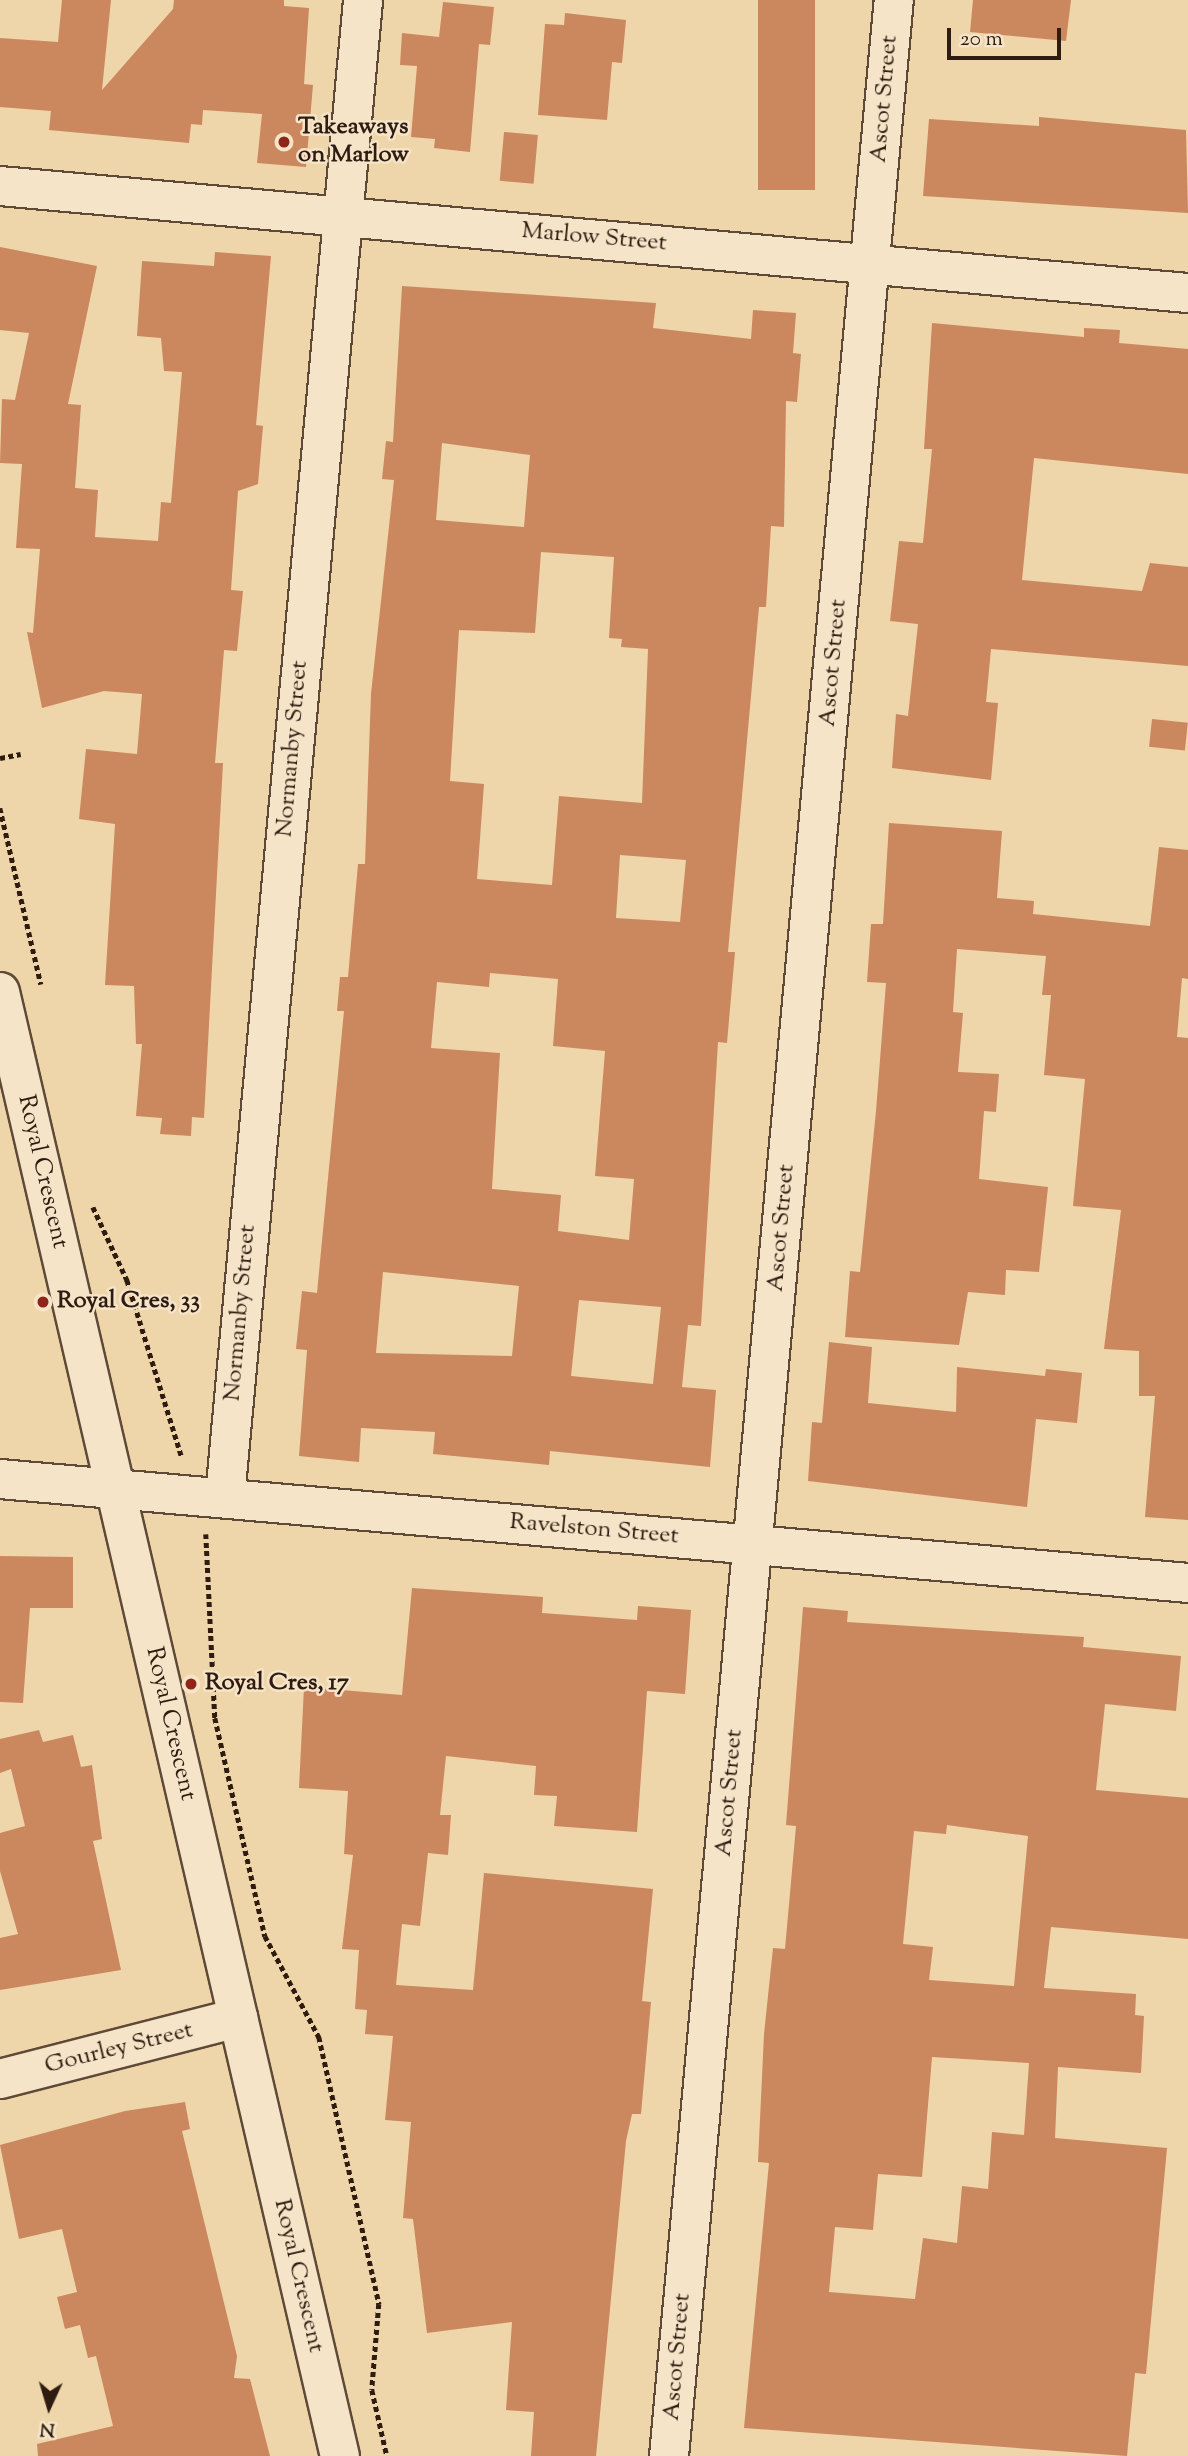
<!DOCTYPE html>
<html>
<head>
<meta charset="utf-8">
<style>
	body { margin:0 }
	#map { position:relative; width:1188px; height:2456px; overflow:hidden; background:#efd5aa; font-family:"Sorts Mill Goudy",serif }
	div>[style] { position:absolute }
	.building>* { inset:0; background:#cb875d; transform-origin:0 0 }
	.path>* { height:4.5px; margin-top:-2.25px; transform-origin:0; background:repeating-linear-gradient(90deg,#2e1c11 0 5px,transparent 0 8.5px) }
	.roads { filter:drop-shadow(2px 0 #5e4a37) drop-shadow(-2px 0 #5e4a37) drop-shadow(0 2px #5e4a37) drop-shadow(0 -2px #5e4a37) }
	.minor>* { height:38px; margin:-19px; padding:0 19px; transform-origin:19px; border-radius:19px; background:#f5e4c8 }
	.dots>* { width:19px; height:19px; translate:-50% -50%; box-sizing:border-box; border:4px solid #f5e4c8; border-radius:50% }
	span { translate:-50% -50%; white-space:nowrap; text-align:center; line-height:1.15; -webkit-text-stroke:5px #f5e4c8; paint-order:stroke }
	.street-label { font-size:24px; color:#2e1c11 }
	.poi-label { font-size:24px; color:#2e1c11; font-weight:700 }
	.left { translate:0 -50%; text-align:left }
	.north { position:absolute; left:14px; top:2372px; width:70px; height:70px; -webkit-text-stroke:5px #f5e4c8; paint-order:stroke; rotate:184deg; font-size:19px; font-weight:700; line-height:28px; text-align:center; color:#2e1c11 }
	.north::after { content:''; display:block; margin:auto; width:24px; height:32px; background:#2e1c11; clip-path:polygon(50% 0,100% 100%,50% 72%,0 100%) }
	.scale { position:absolute; left:947px; top:28px; width:114px; height:32px; box-sizing:border-box; border:4px solid #2e1c11; border-top:0; padding-left:9px; font-size:21px; line-height:24px; white-space:nowrap; color:#2e1c11; -webkit-text-stroke:5px #f5e4c8; paint-order:stroke }
</style>
</head>
<body>
<div id="map">
	<div class="building">
		<i style="clip-path:polygon(62px 0,111px 0,102px 90px,173px 9px,174px 0,284px 0,284px 6px,309px 8px,304px 84px,313px 85px,306px 167px,257px 163px,262px 114px,203px 110px,202px 125px,191px 124px,189px 143px,49px 130px,51px 111px,0 107px,0 38px,58px 42px)"></i>
		<i style="left:758px;top:0;width:57px;height:190px"></i>
		<i style="clip-path:polygon(973px 0,1071px 0,1066px 41px,970px 32px)"></i>
		<i style="clip-path:polygon(443px 2px,494px 7px,490px 45px,479px 44px,470px 152px,434px 148px,435px 139px,411px 137px,417px 66px,400px 65px,402px 33px,439px 37px)"></i>
		<i style="clip-path:polygon(565px 13px,626px 20px,622px 63px,612px 62px,607px 120px,538px 115px,545px 24px,564px 25px)"></i>
		<i style="clip-path:polygon(1039px 117px,1186px 130px,1188px 213px,923px 196px,929px 119px,1039px 126px)"></i>
		<i style="left:504px;top:132px;width:34px;height:49px;rotate:5deg"></i>
		<i style="clip-path:polygon(0 247px,97px 266px,68px 404px,81px 405px,75px 488px,98px 490px,95px 537px,158px 541px,161px 502px,171px 503px,182px 372px,164px 371px,161px 338px,137px 336px,142px 261px,214px 266px,215px 252px,271px 256px,256px 425px,263px 426px,258px 484px,238px 491px,231px 590px,243px 591px,237px 651px,224px 650px,215px 763px,223px 763px,204px 1118px,192px 1117px,191px 1136px,160px 1134px,162px 1118px,136px 1116px,142px 1044px,136px 1044px,134px 986px,105px 985px,115px 824px,79px 819px,86px 749px,137px 754px,142px 694px,104px 691px,42px 708px,27px 632px,33px 633px,40px 549px,16px 548px,22px 464px,0 463px,2px 399px,15px 400px,29px 333px,0 330px)"></i>
		<i style="clip-path:polygon(evenodd,402px 286px,656px 303px,653px 328px,751px 339px,753px 310px,796px 313px,793px 353px,801px 354px,797px 402px,786px 401px,784px 527px,771px 526px,766px 607px,759px 607px,728px 952px,735px 952px,727px 1043px,718px 1042px,701px 1326px,688px 1325px,682px 1387px,716px 1390px,710px 1467px,550px 1451px,549px 1465px,433px 1454px,435px 1432px,361px 1428px,359px 1462px,299px 1456px,307px 1350px,296px 1349px,302px 1291px,317px 1293px,344px 1011px,337px 1011px,340px 977px,348px 977px,358px 864px,365px 864px,371px 694px,394px 480px,382px 479px,386px 441px,393px 442px,402px 286px,442px 443px,530px 455px,524px 527px,436px 520px,442px 443px,402px 286px,541px 552px,614px 557px,609px 638px,622px 639px,621px 647px,648px 649px,642px 803px,559px 796px,552px 885px,477px 879px,484px 784px,450px 781px,459px 630px,535px 633px,541px 552px,402px 286px,620px 855px,686px 860px,680px 922px,616px 918px,620px 855px,402px 286px,490px 973px,558px 979px,553px 1046px,605px 1051px,595px 1176px,634px 1179px,629px 1240px,558px 1231px,561px 1195px,492px 1189px,500px 1053px,431px 1048px,437px 982px,489px 987px,490px 973px,402px 286px,383px 1272px,519px 1286px,512px 1356px,376px 1353px,383px 1272px,402px 286px,579px 1300px,661px 1307px,653px 1384px,571px 1376px,579px 1300px)"></i>
		<i style="clip-path:polygon(932px 323px,1084px 337px,1084px 328px,1120px 330px,1119px 343px,1188px 349px,1188px 474px,1034px 458px,1022px 580px,1142px 591px,1150px 563px,1188px 567px,1188px 666px,991px 649px,986px 702px,998px 703px,991px 780px,892px 768px,896px 714px,908px 716px,918px 624px,890px 621px,899px 541px,923px 543px,932px 449px,924px 449px)"></i>
		<i style="left:1152px;top:719px;width:36px;height:28px;rotate:6deg"></i>
		<i style="clip-path:polygon(889px 823px,1002px 831px,997px 898px,1034px 901px,1033px 914px,1150px 926px,1159px 847px,1188px 850px,1188px 979px,1182px 978px,1177px 1037px,1188px 1038px,1188px 1520px,1145px 1517px,1155px 1396px,1139px 1396px,1139px 1351px,1104px 1349px,1121px 1210px,1073px 1206px,1085px 1079px,1044px 1075px,1051px 995px,1042px 995px,1046px 956px,957px 949px,953px 1012px,963px 1013px,958px 1072px,999px 1074px,996px 1112px,984px 1111px,979px 1179px,1048px 1187px,1039px 1272px,1006px 1270px,1005px 1295px,968px 1292px,959px 1345px,845px 1337px,850px 1271px,860px 1272px,876px 1111px,886px 983px,867px 982px,871px 924px,883px 924px)"></i>
		<i style="clip-path:polygon(829px 1342px,872px 1347px,868px 1403px,956px 1412px,957px 1367px,1045px 1376px,1046px 1369px,1082px 1373px,1077px 1423px,1036px 1419px,1027px 1507px,808px 1481px,812px 1422px,822px 1423px)"></i>
		<i style="clip-path:polygon(0 1556px,73px 1557px,73px 1608px,30px 1608px,23px 1703px,0 1702px)"></i>
		<i style="clip-path:polygon(412px 1588px,543px 1597px,542px 1613px,637px 1620px,638px 1606px,691px 1610px,685px 1694px,647px 1691px,637px 1832px,554px 1826px,557px 1796px,534px 1795px,536px 1766px,446px 1756px,440px 1815px,451px 1815px,448px 1855px,428px 1853px,420px 1926px,402px 1924px,396px 1985px,473px 1990px,484px 1873px,653px 1889px,642px 2001px,651px 2002px,641px 2114px,632px 2114px,626px 2141px,596px 2456px,531px 2456px,534px 2412px,506px 2410px,512px 2322px,427px 2333px,413px 2219px,403px 2218px,411px 2122px,385px 2120px,393px 2036px,365px 2034px,367px 2010px,355px 2009px,359px 1950px,342px 1949px,353px 1855px,344px 1854px,348px 1791px,299px 1788px,304px 1687px,402px 1695px)"></i>
		<i style="clip-path:polygon(evenodd,803px 1607px,848px 1611px,847px 1622px,1084px 1637px,1083px 1647px,1181px 1656px,1176px 1711px,1105px 1704px,1096px 1790px,1188px 1798px,1188px 1939px,1051px 1927px,1044px 1988px,1136px 1994px,1135px 2015px,1144px 2016px,1141px 2073px,1058px 2067px,1055px 2138px,1167px 2148px,1146px 2374px,1135px 2373px,1127px 2456px,744px 2428px,769px 2163px,758px 2162px,764px 2034px,773px 1948px,785px 1949px,796px 1826px,786px 1825px,803px 1607px,947px 1825px,1028px 1836px,1014px 1986px,929px 1980px,933px 1947px,903px 1944px,914px 1831px,946px 1834px,947px 1825px,803px 1607px,932px 2057px,1029px 2063px,1024px 2135px,992px 2132px,988px 2189px,962px 2186px,957px 2243px,923px 2238px,915px 2299px,829px 2292px,835px 2227px,873px 2230px,878px 2174px,922px 2177px,932px 2057px)"></i>
		<i style="clip-path:polygon(39px 1730px,43px 1742px,73px 1735px,81px 1767px,92px 1765px,102px 1839px,93px 1841px,121px 1970px,0 1990px,0 1938px,18px 1934px,0 1871px,0 1833px,25px 1826px,11px 1769px,0 1773px,0 1739px)"></i>
		<i style="clip-path:polygon(185px 2102px,190px 2129px,182px 2131px,237px 2356px,234px 2378px,250px 2379px,270px 2456px,38px 2456px,37px 2444px,113px 2426px,96px 2356px,88px 2358px,80px 2325px,65px 2329px,57px 2297px,77px 2292px,62px 2229px,19px 2239px,0 2145px,125px 2111px)"></i>
	</div>
	<div class="path">
		<i style="left:0;top:758px;width:21px;rotate:-11deg"></i>
		<i style="left:0;top:808px;width:181px;rotate:76.9deg"></i>
		<i style="left:93px;top:1207px;width:81px;rotate:65deg"></i>
		<i style="left:127px;top:1280px;width:186px;rotate:72.8deg"></i>
		<i style="left:206px;top:1534px;width:184px;rotate:87.2deg"></i>
		<i style="left:215px;top:1718px;width:224px;rotate:77.1deg"></i>
		<i style="left:265px;top:1936px;width:115px;rotate:61.9deg"></i>
		<i style="left:319px;top:2037px;width:274px;rotate:77.3deg"></i>
		<i style="left:379px;top:2304px;width:86px;rotate:94.7deg"></i>
		<i style="left:372px;top:2390px;width:68px;rotate:77.2deg"></i>
	</div>
	<div class="roads">
		<div class="minor">
			<i style="left:0;top:186px;width:1193px;rotate:5.15deg"></i>
			<i style="left:0;top:992px;width:1503px;rotate:76.93deg"></i>
			<i style="left:0;top:1479px;width:1193px;rotate:5deg"></i>
			<i style="left:225px;top:1497px;width:1503px;rotate:-84.73deg"></i>
			<i style="left:0;top:2079px;width:246px;rotate:-14.4deg"></i>
			<i style="left:669px;top:2456px;width:2466px;rotate:-84.77deg"></i>
		</div>
	</div>
	<div class="dots">
		<i style="left:284px;top:142px;background:#8f2418"></i>
		<i style="left:43px;top:1302px;background:#8f2418"></i>
		<i style="left:191px;top:1684px;background:#8f2418"></i>
	</div>
	<div class="street-label">
		<span style="left:885px;top:99px;rotate:-85deg">Ascot Street</span>
		<span style="left:594px;top:238px;rotate:5deg">Marlow Street</span>
		<span style="left:834px;top:663px;rotate:-85deg">Ascot Street</span>
		<span style="left:293px;top:749px;rotate:-85deg">Normanby Street</span>
		<span style="left:42px;top:1172px;rotate:77deg">Royal Crescent</span>
		<span style="left:782px;top:1228px;rotate:-85deg">Ascot Street</span>
		<span style="left:241px;top:1313px;rotate:-85deg">Normanby Street</span>
		<span style="left:594px;top:1530px;rotate:5deg">Ravelston Street</span>
		<span style="left:170px;top:1724px;rotate:77deg">Royal Crescent</span>
		<span style="left:730px;top:1793px;rotate:-85deg">Ascot Street</span>
		<span style="left:119px;top:2049px;rotate:-14deg">Gourley Street</span>
		<span style="left:298px;top:2276px;rotate:77deg">Royal Crescent</span>
		<span style="left:678px;top:2357px;rotate:-85deg">Ascot Street</span>
	</div>
	<div class="poi-label">
		<span class="left" style="left:298px;top:142px">Takeaways<br>on Marlow</span>
		<span class="left" style="left:57px;top:1302px">Royal Cres, 33</span>
		<span class="left" style="left:205px;top:1684px">Royal Cres, 17</span>
	</div>
	<div class="north">N</div>
	<div class="scale">20 m</div>
</div>
</body>
</html>
